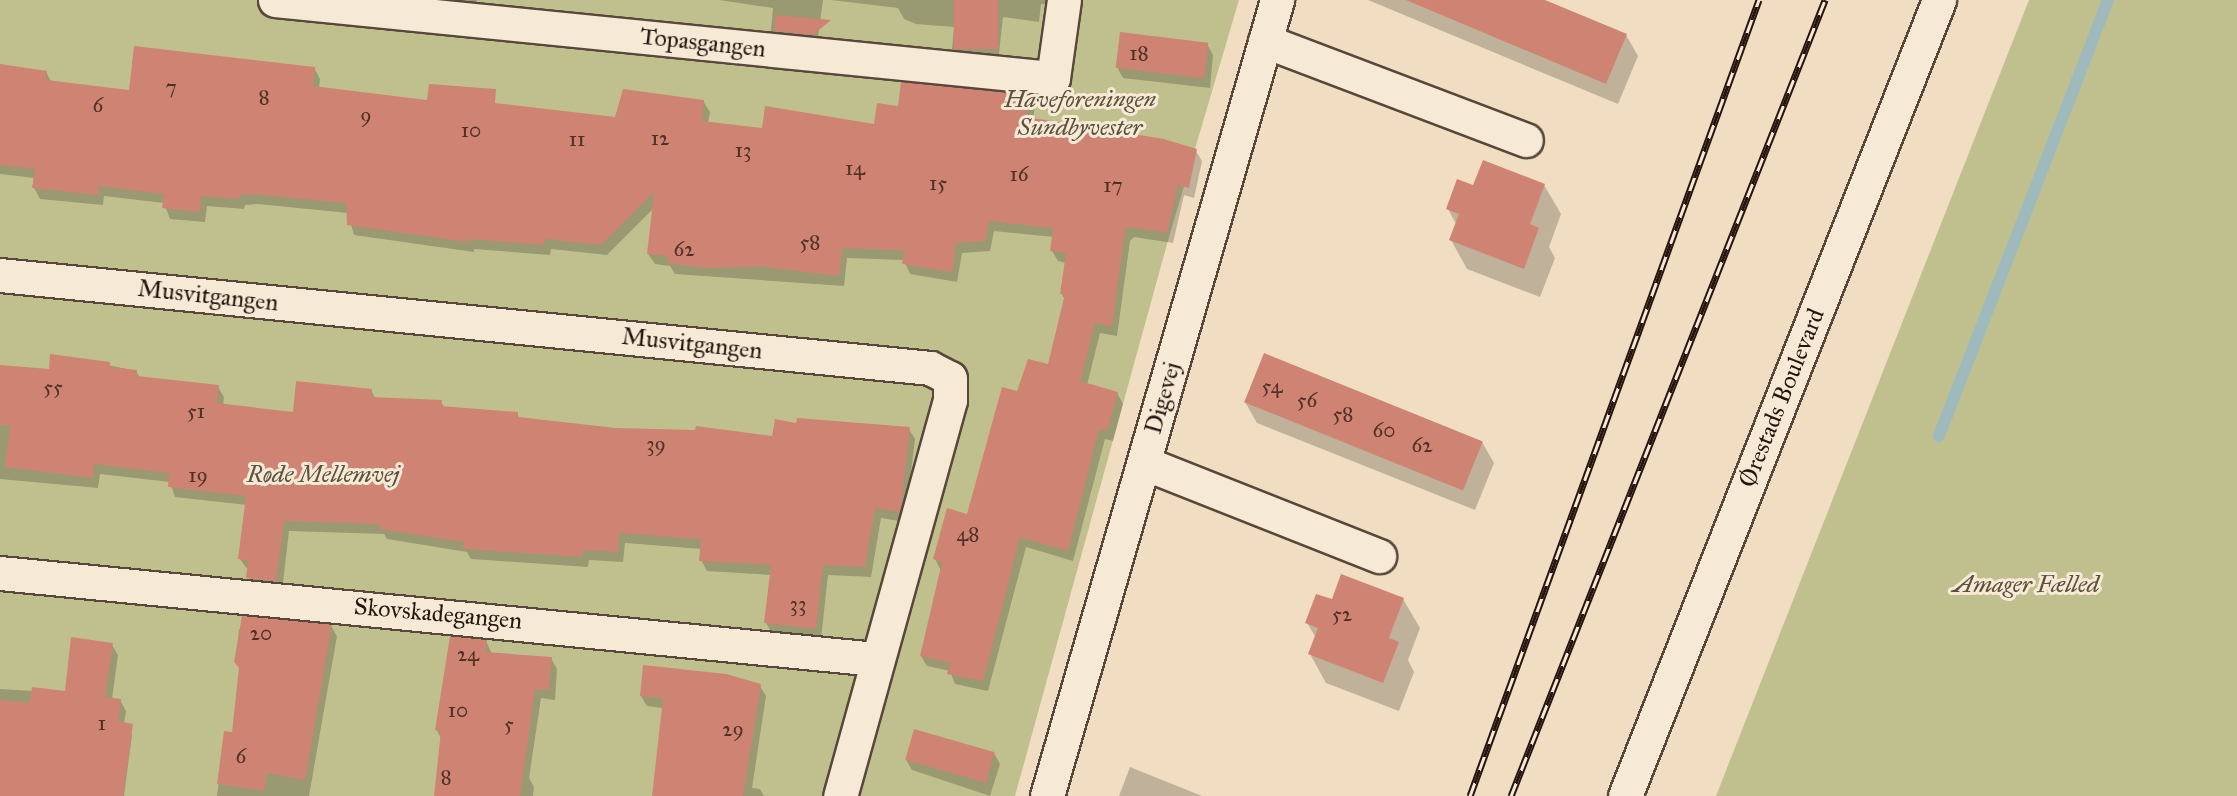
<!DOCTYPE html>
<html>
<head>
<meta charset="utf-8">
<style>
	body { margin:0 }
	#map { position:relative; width:2237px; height:796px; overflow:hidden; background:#f1dec2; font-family:"IM FELL Great Primer",serif }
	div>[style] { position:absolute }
	.green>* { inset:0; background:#c0c08f }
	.shadow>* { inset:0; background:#0003 }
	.stream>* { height:12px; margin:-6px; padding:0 6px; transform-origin:6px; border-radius:6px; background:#9ebabc }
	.building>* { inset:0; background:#cf8473; transform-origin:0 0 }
	.roads { filter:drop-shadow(2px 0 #59473c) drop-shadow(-2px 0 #59473c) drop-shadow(0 2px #59473c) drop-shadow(0 -2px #59473c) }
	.minor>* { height:33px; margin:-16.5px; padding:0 16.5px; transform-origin:16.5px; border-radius:16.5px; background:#f6ead7 }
	.rail>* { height:7px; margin-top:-3.5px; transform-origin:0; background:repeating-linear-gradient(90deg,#f6ead7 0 14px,#26150f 0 28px); box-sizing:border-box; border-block:2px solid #26150f }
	span { translate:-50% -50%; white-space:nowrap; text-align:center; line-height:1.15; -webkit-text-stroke:6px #f6ead7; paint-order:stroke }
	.number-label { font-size:21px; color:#503128 }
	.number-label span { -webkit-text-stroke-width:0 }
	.street-label { font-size:24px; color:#26150f }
	.park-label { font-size:24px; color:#5c513c; font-style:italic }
</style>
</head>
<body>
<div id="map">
	<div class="green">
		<i style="clip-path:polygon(0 0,1239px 0,1169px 237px,1015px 796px,0 796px)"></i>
		<i style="clip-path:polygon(2029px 0,2237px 0,2237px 796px,1716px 796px)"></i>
	</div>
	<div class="shadow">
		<i style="clip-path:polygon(412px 0,477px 0,476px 11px)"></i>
		<i style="clip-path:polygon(719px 0,823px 0,817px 45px,777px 41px,771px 30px,773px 8px)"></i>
		<i style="clip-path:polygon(831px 0,1057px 0,1052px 5px,1041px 4px,1039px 22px,1003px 17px,998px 63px,958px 59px,952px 49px,954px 27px,916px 24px,904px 19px,898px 8px)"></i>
		<i style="clip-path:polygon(1368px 0,1542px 0,1626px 35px,1638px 56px,1618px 104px)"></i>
		<i style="clip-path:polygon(1207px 44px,1213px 55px,1210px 88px,1123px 78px,1117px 67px)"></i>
		<i style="clip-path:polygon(0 66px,46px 72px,52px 83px,130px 92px,314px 68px,320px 79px,319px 88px,468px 164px,616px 118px,703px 101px,710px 112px,708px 123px,763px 130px,875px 126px,899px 107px,1029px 96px,1035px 106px,1033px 119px,1196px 151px,1202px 161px,1194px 198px,1184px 195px,1173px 243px,1134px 237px,1130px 241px,1117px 336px,1100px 333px,1087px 385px,1117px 393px,1123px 404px,1113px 441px,1105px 439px,1073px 561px,1026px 547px,988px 691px,955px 684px,950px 671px,927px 666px,921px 656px,941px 571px,935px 559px,968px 515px,1017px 393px,1049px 366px,1065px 300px,1061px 293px,1066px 263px,1058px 261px,1052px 251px,1054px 237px,994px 231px,990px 251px,962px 253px,957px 282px,910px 274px,904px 260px,847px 258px,844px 286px,675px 274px,670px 266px,655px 264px,648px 254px,653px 209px,607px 255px,551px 249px,550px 255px,474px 249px,474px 252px,354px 235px,348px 213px,258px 204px,245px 205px,244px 209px,207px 206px,205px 222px,170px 219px,164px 203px,104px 196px,103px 205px,40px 199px,34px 188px,35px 178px,0 174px)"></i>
		<i style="clip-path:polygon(1544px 185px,1561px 214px,1549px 247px,1555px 258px,1540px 297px,1467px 269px,1451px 240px,1456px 224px,1448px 209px,1474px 187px)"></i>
		<i style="clip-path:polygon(74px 358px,136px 371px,140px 378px,218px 387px,224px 397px,223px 406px,295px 414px,371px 390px,375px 398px,441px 402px,444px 407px,517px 413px,520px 419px,616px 429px,774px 437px,798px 425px,909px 429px,915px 439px,905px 522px,881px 518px,871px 577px,828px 575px,821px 639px,772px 633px,766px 623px,772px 575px,707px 571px,701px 560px,702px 549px,625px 543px,623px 562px,589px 560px,588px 567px,471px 559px,467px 552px,387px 539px,384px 534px,289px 531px,282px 591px,254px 588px,248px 570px,240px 559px,247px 505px,175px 497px,170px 482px,100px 474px,98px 488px,0 479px,0 371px,50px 371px)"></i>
		<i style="clip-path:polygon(1245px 402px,1482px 442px,1494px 463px,1475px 510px,1257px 423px)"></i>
		<i style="clip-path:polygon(1403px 599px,1420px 628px,1408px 660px,1414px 672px,1399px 711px,1326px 683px,1310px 654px,1316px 638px,1307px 623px)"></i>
		<i style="clip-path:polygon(331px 626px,337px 636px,309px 796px,217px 796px,225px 733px,233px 734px,240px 669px,236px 662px,239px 629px)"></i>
		<i style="clip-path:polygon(486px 641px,492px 654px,551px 658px,557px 669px,555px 700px,541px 698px,529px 778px,534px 787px,533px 796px,435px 796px,441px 738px,436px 729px)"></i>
		<i style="clip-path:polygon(112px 645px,118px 655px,112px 699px,120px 700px,126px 711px,124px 724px,132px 735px,124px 796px,0 796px,0 689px,67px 693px)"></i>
		<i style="clip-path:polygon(760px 686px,766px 696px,752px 788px,760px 789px,764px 796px,654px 796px,663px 708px,647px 706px,641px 696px)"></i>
		<i style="clip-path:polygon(994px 753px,1000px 764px,990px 796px,912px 770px,906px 760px)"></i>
		<i style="clip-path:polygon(1130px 767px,1202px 796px,1119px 796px)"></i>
	</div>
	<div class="stream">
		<i style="left:1939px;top:436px;width:468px;rotate:-68.8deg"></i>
	</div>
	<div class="building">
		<i style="left:954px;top:0;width:44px;height:49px"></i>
		<i style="clip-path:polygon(1406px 0,1545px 0,1627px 34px,1606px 84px)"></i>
		<i style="clip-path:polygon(776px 15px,831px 20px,813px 35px,774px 31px)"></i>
		<i style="left:1120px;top:32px;width:89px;height:36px;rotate:7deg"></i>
		<i style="clip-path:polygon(134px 46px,315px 67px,313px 86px,427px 100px,429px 84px,496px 89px,495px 103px,615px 117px,623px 89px,704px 100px,702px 121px,762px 128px,765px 106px,874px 124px,877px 103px,898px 106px,901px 82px,1030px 94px,1026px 117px,1164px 139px,1197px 149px,1189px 188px,1178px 185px,1167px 233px,1128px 227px,1125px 230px,1112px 326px,1095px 323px,1080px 381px,1118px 392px,1107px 431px,1099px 429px,1068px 551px,1020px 537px,983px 681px,947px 674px,950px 663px,920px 656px,942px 562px,933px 559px,947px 508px,967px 514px,1002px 387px,1017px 391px,1028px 359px,1048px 364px,1065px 294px,1060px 294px,1066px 253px,1050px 251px,1053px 228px,989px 221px,985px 241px,956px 243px,952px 272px,902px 264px,905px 250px,842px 248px,839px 276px,761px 267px,704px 268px,667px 263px,668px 256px,647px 254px,654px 192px,601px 245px,545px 239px,544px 245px,469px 239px,468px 242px,347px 225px,346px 203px,251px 194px,239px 195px,239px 199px,201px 196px,200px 212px,162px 208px,164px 194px,99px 186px,98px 195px,32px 188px,35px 169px,0 165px,0 64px,47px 71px,46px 80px,129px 90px)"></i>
		<i style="clip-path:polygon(1483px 160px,1545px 184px,1530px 224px,1539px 228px,1524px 269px,1449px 240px,1459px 214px,1446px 209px,1457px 179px,1473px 185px)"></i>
		<i style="left:1264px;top:353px;width:236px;height:53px;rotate:22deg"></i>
		<i style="clip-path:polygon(50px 354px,110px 362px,110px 367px,137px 370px,137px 376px,219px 385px,217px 403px,293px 412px,296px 381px,372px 389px,371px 397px,442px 400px,441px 406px,518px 412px,518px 417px,616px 428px,695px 430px,696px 426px,772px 436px,775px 419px,796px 423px,797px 418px,910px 427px,901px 507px,899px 512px,875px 508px,865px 567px,823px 565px,816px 629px,764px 623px,771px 565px,699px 561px,701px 539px,619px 533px,618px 552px,583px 550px,583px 557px,463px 549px,464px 542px,380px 529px,380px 524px,284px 521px,276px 581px,246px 578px,248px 561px,238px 559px,246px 496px,168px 487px,169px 473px,94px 464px,93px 478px,5px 467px,10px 426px,0 425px,0 365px,49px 369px)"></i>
		<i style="clip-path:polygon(1341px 574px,1404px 598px,1389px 638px,1399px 642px,1383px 683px,1308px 654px,1318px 628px,1305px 623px,1316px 594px,1332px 599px)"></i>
		<i style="clip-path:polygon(242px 616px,332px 624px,305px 780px,267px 773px,264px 791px,217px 784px,224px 731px,232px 732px,239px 668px,234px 662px)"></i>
		<i style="clip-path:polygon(450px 636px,487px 640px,486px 652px,552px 657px,549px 690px,535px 689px,520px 796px,434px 796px,441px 731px,435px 730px)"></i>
		<i style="clip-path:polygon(71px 637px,113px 643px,105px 697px,121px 699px,118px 721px,133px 724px,123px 796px,0 796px,0 700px,30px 703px,32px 687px,65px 691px)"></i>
		<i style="clip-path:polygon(643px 665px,726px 674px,761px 684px,743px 796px,652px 796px,663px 698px,640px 696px)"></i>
		<i style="left:914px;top:729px;width:84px;height:32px;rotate:16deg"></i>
	</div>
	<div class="roads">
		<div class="minor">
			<i style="left:275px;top:0;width:782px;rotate:5.73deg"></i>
			<i style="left:1053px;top:78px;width:79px;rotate:-82deg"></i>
			<i style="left:1265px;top:41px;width:279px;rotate:20.8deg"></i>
			<i style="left:0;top:275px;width:935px;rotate:5.71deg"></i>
			<i style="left:930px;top:368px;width:22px;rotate:27deg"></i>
			<i style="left:950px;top:378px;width:22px;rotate:90deg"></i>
			<i style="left:950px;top:400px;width:411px;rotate:105.5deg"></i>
			<i style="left:1144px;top:463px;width:253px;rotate:21.6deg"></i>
			<i style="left:0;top:573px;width:880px;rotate:5.61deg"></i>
			<i style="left:1047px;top:796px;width:829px;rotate:-73.88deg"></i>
			<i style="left:1625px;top:796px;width:856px;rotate:-68.47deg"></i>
		</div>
	</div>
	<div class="rail">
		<i style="left:1470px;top:796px;width:847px;rotate:-70.05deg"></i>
		<i style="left:1511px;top:796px;width:856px;rotate:-68.47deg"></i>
	</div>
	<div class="number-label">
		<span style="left:1139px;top:53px">18</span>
		<span style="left:171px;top:87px">7</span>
		<span style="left:264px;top:97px">8</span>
		<span style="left:98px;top:105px">6</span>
		<span style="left:366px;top:115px">9</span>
		<span style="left:471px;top:130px">10</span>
		<span style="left:660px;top:138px">12</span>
		<span style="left:577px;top:139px">11</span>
		<span style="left:743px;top:150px">13</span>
		<span style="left:855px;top:168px">14</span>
		<span style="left:1019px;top:174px">16</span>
		<span style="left:938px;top:183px">15</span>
		<span style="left:1113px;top:185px">17</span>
		<span style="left:810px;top:242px">58</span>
		<span style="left:684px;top:249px">62</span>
		<span style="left:1272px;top:386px">54</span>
		<span style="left:53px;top:387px">55</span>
		<span style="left:1307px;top:400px">56</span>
		<span style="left:196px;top:411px">51</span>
		<span style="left:1343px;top:414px">58</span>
		<span style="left:1384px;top:430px">60</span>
		<span style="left:656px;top:444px">39</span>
		<span style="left:1422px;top:445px">62</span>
		<span style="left:198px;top:475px">19</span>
		<span style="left:968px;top:534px">48</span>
		<span style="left:798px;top:604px">33</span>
		<span style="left:1342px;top:614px">52</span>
		<span style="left:261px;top:633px">20</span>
		<span style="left:468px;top:654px">24</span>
		<span style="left:458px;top:710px">10</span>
		<span style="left:102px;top:723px">1</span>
		<span style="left:509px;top:724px">5</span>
		<span style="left:733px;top:729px">29</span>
		<span style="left:241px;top:756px">6</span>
		<span style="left:446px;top:777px">8</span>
	</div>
	<div class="street-label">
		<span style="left:703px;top:43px;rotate:6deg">Topasgangen</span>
		<span style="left:208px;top:296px;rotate:6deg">Musvitgangen</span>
		<span style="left:692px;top:344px;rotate:6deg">Musvitgangen</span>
		<span style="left:1163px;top:398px;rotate:-74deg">Digevej</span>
		<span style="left:1782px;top:398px;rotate:-68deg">Ørestads Boulevard</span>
		<span style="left:438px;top:614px;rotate:5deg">Skovskadegangen</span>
	</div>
	<div class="park-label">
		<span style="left:1080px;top:114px">Haveforeningen<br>Sundbyvester</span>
		<span style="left:323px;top:475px">Røde Mellemvej</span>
		<span style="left:2026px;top:585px">Amager Fælled</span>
	</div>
</div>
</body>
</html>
